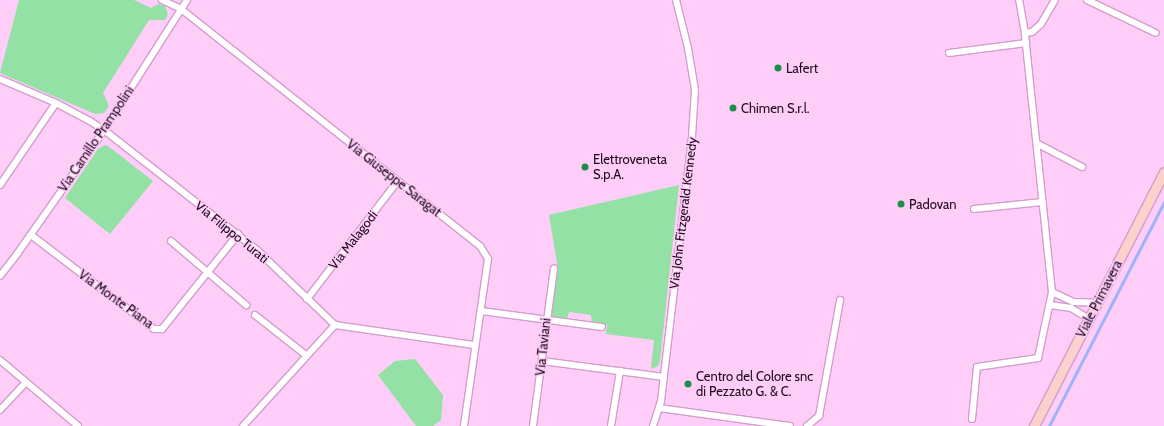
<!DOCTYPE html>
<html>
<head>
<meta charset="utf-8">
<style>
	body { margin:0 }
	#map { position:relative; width:1164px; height:426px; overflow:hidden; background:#fecef8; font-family:Cabin,sans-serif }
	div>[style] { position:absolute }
	.green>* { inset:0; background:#93e1a5 }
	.stream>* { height:2.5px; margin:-1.25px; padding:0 1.25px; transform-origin:1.25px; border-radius:1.25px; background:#9db4fd }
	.roads { filter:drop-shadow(1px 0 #d49cce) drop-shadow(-1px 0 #d49cce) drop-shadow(0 1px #d49cce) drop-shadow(0 -1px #d49cce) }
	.minor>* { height:6px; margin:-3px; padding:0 3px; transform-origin:3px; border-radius:3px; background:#fff }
	.secondary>* { height:9px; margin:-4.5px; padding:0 4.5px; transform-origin:4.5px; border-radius:4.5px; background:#fad1cb }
	.dots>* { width:11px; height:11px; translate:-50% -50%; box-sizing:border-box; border:2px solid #fecef8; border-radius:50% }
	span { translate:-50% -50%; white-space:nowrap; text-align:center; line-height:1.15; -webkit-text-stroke:3px #fecef8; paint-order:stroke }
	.poi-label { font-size:13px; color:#1e0a1c }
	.left { translate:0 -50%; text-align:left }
	.street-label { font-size:13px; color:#1e0a1c }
</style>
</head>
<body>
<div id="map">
	<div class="green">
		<i style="clip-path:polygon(19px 0,134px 0,151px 8px,158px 4px,165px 6px,168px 14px,165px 20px,149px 20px,103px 93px,109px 106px,104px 113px,95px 114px,0 73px)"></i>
		<i style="clip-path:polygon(105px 145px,108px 146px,153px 181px,110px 234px,65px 198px,98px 149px)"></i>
		<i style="clip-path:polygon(679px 185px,660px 361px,658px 366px,651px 369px,654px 340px,606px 334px,607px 325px,592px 324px,591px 315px,569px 312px,567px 319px,551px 317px,558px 269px,549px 215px)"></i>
		<i style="clip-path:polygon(415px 359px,443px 395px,441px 420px,433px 426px,416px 426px,378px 375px,395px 361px)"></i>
	</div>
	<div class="stream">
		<i style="left:1049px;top:426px;width:252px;rotate:-62.8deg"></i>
	</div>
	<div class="roads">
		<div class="minor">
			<i style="left:162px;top:0;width:21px;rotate:25deg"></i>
			<i style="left:181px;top:9px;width:382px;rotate:38.4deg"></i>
			<i style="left:480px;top:246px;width:15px;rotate:58deg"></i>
			<i style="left:488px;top:259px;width:169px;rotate:98.2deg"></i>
			<i style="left:1087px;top:0;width:76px;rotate:25.6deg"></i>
			<i style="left:1025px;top:33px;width:7px;rotate:-8deg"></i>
			<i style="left:1032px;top:32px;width:12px;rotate:-42deg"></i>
			<i style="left:1041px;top:24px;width:28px;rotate:-60deg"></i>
			<i style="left:949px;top:53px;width:78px;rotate:-7.4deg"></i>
			<i style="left:0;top:79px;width:61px;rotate:23.2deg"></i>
			<i style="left:56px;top:103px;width:38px;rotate:28deg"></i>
			<i style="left:90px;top:121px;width:17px;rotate:33deg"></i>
			<i style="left:104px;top:130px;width:194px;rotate:38.1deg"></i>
			<i style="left:257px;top:250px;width:108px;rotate:43.9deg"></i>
			<i style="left:335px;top:325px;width:140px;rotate:8.2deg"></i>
			<i style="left:1038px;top:144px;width:50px;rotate:27.6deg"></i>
			<i style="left:0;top:185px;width:99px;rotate:-55.7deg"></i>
			<i style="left:974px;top:209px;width:69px;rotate:-5.8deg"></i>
			<i style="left:31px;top:235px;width:155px;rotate:37.4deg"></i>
			<i style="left:154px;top:329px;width:8px"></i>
			<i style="left:162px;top:329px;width:122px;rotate:-51.3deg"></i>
			<i style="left:171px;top:241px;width:99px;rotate:40.5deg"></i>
			<i style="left:0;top:276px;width:28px;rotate:-52deg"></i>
			<i style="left:17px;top:254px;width:151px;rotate:-54.9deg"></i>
			<i style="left:104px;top:130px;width:154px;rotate:-57.4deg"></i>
			<i style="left:1052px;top:292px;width:23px;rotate:25deg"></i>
			<i style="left:1073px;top:302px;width:25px;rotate:2deg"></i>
			<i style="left:307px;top:299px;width:149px;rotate:-52.4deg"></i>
			<i style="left:1050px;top:305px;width:21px;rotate:8deg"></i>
			<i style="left:1071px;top:308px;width:21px;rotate:31deg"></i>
			<i style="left:481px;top:311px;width:122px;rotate:7.5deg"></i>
			<i style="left:255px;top:315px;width:66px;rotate:38.3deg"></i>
			<i style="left:0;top:360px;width:102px;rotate:40.2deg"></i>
			<i style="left:542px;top:361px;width:123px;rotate:7.5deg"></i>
			<i style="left:659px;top:408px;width:132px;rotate:7.8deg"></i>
			<i style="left:0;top:410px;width:38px;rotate:-47deg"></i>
			<i style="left:972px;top:419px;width:52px;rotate:-84.5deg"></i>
			<i style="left:977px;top:367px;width:62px;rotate:-8.4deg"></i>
			<i style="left:1038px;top:358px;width:67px;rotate:-78deg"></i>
			<i style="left:1052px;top:292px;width:260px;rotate:-96deg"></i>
			<i style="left:1025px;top:33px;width:34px;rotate:-100deg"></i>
			<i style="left:243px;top:426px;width:137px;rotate:-47.7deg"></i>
			<i style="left:533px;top:426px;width:159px;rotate:-82.4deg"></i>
			<i style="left:611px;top:426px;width:56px;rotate:-80.7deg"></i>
			<i style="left:653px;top:426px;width:26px;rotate:-72deg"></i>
			<i style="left:661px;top:401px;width:267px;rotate:-83.3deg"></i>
			<i style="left:692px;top:136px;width:46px;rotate:-86.3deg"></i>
			<i style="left:695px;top:90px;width:43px;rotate:-99.5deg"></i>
			<i style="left:688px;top:48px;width:49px;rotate:-104deg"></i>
			<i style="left:807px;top:426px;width:16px;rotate:-40deg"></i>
			<i style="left:819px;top:416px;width:118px;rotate:-79.7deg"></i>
		</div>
		<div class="secondary">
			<i style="left:1034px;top:426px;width:285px;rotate:-62.9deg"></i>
		</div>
	</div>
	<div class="dots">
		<i style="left:778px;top:68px;background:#1d8e47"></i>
		<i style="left:733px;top:108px;background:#1d8e47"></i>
		<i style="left:585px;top:167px;background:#1d8e47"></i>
		<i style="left:901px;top:204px;background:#1d8e47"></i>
		<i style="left:688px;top:384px;background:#1d8e47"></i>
	</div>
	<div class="poi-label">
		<span class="left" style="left:786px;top:68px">Lafert</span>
		<span class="left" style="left:741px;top:108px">Chimen S.r.l.</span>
		<span class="left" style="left:593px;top:167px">Elettroveneta<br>S.p.A.</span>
		<span class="left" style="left:909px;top:204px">Padovan</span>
		<span class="left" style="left:696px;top:384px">Centro del Colore snc<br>di Pezzato G. &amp; C.</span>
	</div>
	<div class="street-label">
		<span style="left:96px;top:139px;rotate:-56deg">Via Camillo Prampolini</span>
		<span style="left:394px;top:178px;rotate:38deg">Via Giuseppe Saragat</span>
		<span style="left:683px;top:213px;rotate:-83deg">Via John Fitzgerald Kennedy</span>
		<span style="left:232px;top:232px;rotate:39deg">Via Filippo Turati</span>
		<span style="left:353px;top:240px;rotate:-52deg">Via Malagodi</span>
		<span style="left:116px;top:299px;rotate:36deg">Via Monte Piana</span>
		<span style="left:1099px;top:299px;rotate:-63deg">Viale Primavera</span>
		<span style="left:543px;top:347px;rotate:-84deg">Via Taviani</span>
	</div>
</div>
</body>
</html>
